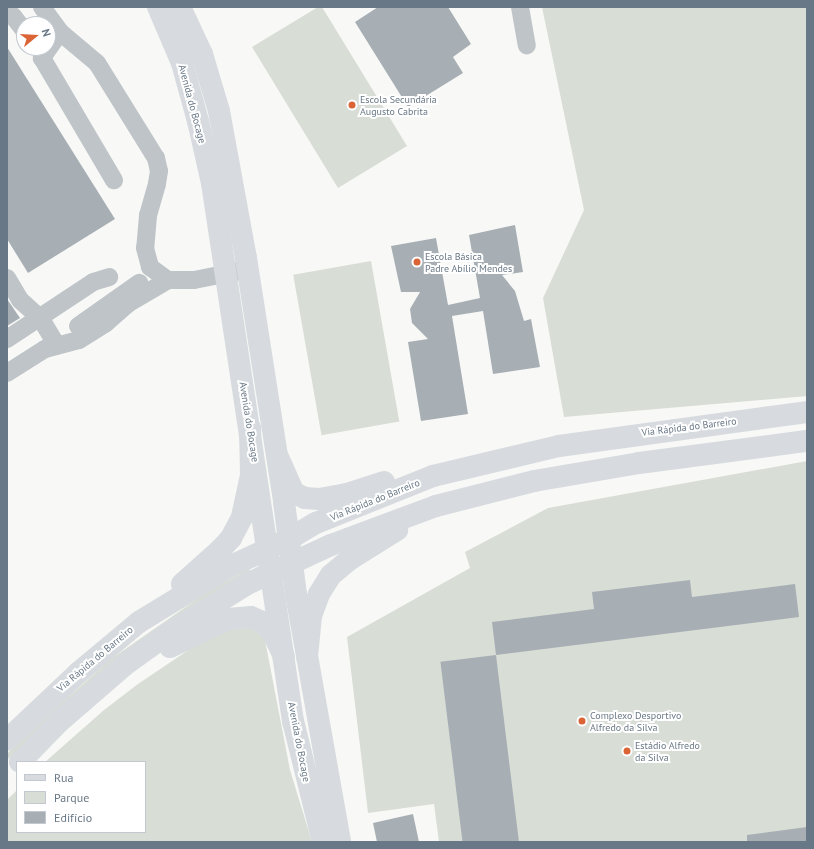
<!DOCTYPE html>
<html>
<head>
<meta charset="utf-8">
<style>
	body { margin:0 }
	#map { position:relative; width:814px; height:849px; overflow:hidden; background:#f8f9f6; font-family:"PT Sans",sans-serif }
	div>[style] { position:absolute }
	.green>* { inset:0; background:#d8ddd6; transform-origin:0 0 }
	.building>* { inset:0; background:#a7afb5; transform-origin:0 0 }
	.minor>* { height:18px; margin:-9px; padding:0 9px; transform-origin:9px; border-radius:9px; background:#bfc4c8 }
	.major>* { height:22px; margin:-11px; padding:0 11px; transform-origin:11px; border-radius:11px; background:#d7dbdf }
	.highway>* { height:22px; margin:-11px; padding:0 11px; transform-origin:11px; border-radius:11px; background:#d7dbdf }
	.dots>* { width:11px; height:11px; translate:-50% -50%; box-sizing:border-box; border:2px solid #fff; border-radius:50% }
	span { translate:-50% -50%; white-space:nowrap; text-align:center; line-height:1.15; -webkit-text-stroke:4px #fff; paint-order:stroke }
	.poi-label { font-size:10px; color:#697886 }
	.left { translate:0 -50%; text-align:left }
	.street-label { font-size:10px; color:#697886 }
	.frame { position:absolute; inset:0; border:8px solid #697886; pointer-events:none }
	.legend { position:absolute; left:16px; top:761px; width:130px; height:72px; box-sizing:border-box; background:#fff; border:1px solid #c3c9cf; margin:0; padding:5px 7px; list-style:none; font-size:12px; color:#697886 }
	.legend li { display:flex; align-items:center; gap:8px; height:20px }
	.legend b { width:20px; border:1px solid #c3c9cf }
	.north { position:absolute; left:16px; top:16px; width:40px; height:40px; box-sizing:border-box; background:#fff; border:1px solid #c3c9cf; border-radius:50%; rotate:72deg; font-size:11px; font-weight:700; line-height:16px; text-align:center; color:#697886 }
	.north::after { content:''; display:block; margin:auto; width:14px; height:18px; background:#da6435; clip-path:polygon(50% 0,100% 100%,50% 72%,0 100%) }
</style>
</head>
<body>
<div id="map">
	<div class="green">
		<i style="clip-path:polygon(318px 7px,322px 7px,407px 146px,338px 188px,252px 47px)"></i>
		<i style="clip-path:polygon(542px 7px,807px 7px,807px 396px,564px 417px,543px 298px,584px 210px)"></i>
		<i style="left:371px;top:261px;width:163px;height:79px;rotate:80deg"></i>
		<i style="clip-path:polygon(807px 461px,807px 842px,439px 842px,434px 804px,368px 813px,347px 637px,470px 568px,465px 552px,548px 508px)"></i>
		<i style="clip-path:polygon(249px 569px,250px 571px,52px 716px,7px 760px,7px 754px,20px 740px,111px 659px,210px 590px)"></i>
		<i style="clip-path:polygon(237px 625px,255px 629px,265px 640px,290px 770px,312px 842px,7px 842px,7px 800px,17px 790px,17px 832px,145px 832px,145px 762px,45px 762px,104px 710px,138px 684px,190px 649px)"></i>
	</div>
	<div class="building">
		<i style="clip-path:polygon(378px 7px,448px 7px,471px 44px,453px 57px,463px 73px,408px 107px,355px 22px)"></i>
		<i style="clip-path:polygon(7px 47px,115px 219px,28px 273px,7px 239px)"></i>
		<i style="clip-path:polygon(515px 225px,523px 272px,502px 275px,515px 291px,524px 321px,531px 319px,540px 367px,493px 374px,483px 311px,452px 316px,468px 414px,421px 421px,408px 342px,428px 339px,412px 323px,410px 309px,420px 292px,401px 292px,391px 246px,436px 238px,448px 305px,480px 298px,469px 235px)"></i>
		<i style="clip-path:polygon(7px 299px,20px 318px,7px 326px)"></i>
		<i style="clip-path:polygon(690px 580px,692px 597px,795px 584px,799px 617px,496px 655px,492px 622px,594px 609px,592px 592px)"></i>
		<i style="left:496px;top:655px;width:189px;height:56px;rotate:83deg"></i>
		<i style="clip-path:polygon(413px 814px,419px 842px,377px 842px,373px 823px)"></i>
		<i style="clip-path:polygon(807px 827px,807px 842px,747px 842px,747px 835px)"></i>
	</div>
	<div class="minor">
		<i style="left:42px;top:7px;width:31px;rotate:54deg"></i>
		<i style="left:60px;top:32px;width:48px;rotate:40deg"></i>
		<i style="left:97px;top:63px;width:112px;rotate:58.2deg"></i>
		<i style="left:156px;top:158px;width:13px;rotate:77deg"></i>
		<i style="left:159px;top:171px;width:13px;rotate:99deg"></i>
		<i style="left:157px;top:184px;width:33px;rotate:106deg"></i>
		<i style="left:148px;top:216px;width:32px;rotate:95deg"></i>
		<i style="left:145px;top:248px;width:20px;rotate:75deg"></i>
		<i style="left:150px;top:267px;width:22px;rotate:36deg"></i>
		<i style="left:168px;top:280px;width:26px"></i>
		<i style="left:194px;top:280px;width:47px;rotate:-11.1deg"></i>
		<i style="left:520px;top:7px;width:39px;rotate:80deg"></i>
		<i style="left:7px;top:15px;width:6px;rotate:9deg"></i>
		<i style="left:13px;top:16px;width:18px;rotate:52deg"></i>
		<i style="left:60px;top:32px;width:32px;rotate:125deg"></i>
		<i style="left:42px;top:58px;width:142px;rotate:59.5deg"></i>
		<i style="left:7px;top:278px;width:26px;rotate:59deg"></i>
		<i style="left:20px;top:300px;width:28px;rotate:42deg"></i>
		<i style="left:41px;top:319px;width:31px;rotate:59deg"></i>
		<i style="left:78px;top:326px;width:75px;rotate:-35.2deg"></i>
		<i style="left:7px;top:339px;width:103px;rotate:-33.5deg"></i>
		<i style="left:93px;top:282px;width:17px;rotate:-17deg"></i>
		<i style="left:7px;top:373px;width:45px;rotate:-32.3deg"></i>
		<i style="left:45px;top:349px;width:35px;rotate:-15deg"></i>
		<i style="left:79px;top:340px;width:32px;rotate:-32deg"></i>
		<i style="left:106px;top:323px;width:30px;rotate:-41deg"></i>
		<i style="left:129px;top:303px;width:45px;rotate:-30.5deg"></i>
	</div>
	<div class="major">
		<i style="left:158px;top:7px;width:61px;rotate:66.8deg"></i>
		<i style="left:182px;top:63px;width:60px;rotate:74.6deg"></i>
		<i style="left:198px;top:121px;width:64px;rotate:77.3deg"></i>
		<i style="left:212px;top:183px;width:544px;rotate:81.44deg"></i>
		<i style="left:293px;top:721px;width:125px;rotate:76.1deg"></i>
		<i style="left:180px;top:7px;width:52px;rotate:64.9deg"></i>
		<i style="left:202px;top:54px;width:59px;rotate:73.4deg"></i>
		<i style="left:219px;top:111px;width:149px;rotate:79.6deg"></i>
		<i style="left:246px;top:258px;width:247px;rotate:81.1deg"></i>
		<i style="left:284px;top:502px;width:93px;rotate:82.6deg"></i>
		<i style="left:296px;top:594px;width:252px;rotate:79.9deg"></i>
	</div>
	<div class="highway">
		<i style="left:277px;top:455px;width:42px;rotate:65.9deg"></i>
		<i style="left:294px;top:493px;width:12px;rotate:24deg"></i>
		<i style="left:305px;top:498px;width:14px;rotate:4deg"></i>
		<i style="left:319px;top:499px;width:28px;rotate:-10deg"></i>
		<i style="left:347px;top:494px;width:39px;rotate:-18deg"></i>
		<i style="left:182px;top:584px;width:51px;rotate:-41.8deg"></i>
		<i style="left:220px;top:550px;width:16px;rotate:-47deg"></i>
		<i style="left:231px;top:538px;width:24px;rotate:-62deg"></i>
		<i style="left:242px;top:517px;width:43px;rotate:-77.9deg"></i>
		<i style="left:251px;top:475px;width:47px;rotate:-91.2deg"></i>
		<i style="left:170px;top:647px;width:64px;rotate:-25.8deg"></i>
		<i style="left:228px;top:619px;width:23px;rotate:-5deg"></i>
		<i style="left:251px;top:617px;width:12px;rotate:24deg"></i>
		<i style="left:262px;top:622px;width:16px;rotate:45deg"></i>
		<i style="left:273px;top:633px;width:26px;rotate:65deg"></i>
		<i style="left:307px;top:657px;width:41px;rotate:-84.4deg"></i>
		<i style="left:311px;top:616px;width:23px;rotate:-70deg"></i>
		<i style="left:319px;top:594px;width:22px;rotate:-58deg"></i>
		<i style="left:331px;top:575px;width:23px;rotate:-40deg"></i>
		<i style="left:349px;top:560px;width:57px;rotate:-32deg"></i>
		<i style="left:7px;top:740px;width:98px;rotate:-43.3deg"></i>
		<i style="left:78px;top:673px;width:80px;rotate:-39.9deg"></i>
		<i style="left:139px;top:622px;width:105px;rotate:-31.4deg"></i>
		<i style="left:229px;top:567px;width:66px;rotate:-25deg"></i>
		<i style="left:289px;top:539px;width:31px;rotate:-31deg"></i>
		<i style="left:316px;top:523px;width:126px;rotate:-21.9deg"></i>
		<i style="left:433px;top:476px;width:130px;rotate:-13.4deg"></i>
		<i style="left:559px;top:446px;width:250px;rotate:-7.8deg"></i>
		<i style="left:20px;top:762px;width:56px;rotate:-45.7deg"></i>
		<i style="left:59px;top:722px;width:89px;rotate:-40.9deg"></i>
		<i style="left:126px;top:664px;width:53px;rotate:-35.8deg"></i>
		<i style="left:169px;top:633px;width:92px;rotate:-32.1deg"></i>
		<i style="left:247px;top:584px;width:93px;rotate:-24.9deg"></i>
		<i style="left:331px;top:545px;width:112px;rotate:-20.4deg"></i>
		<i style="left:436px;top:506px;width:101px;rotate:-14.3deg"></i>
		<i style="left:534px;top:481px;width:107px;rotate:-9.7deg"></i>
		<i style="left:639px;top:463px;width:169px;rotate:-7.5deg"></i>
	</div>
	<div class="dots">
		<i style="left:352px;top:105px;background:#da6435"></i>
		<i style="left:417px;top:262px;background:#da6435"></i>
		<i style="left:582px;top:721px;background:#da6435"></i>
		<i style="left:627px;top:751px;background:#da6435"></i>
	</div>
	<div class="poi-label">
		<span class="left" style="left:360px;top:105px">Escola Secundária<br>Augusto Cabrita</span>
		<span class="left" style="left:425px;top:262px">Escola Básica<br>Padre Abílio Mendes</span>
		<span class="left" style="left:590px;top:721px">Complexo Desportivo<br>Alfredo da Silva</span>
		<span class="left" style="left:635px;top:751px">Estádio Alfredo<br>da Silva</span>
	</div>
	<div class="street-label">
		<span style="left:192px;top:104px;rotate:75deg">Avenida do Bocage</span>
		<span style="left:249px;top:422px;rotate:81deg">Avenida do Bocage</span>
		<span style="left:689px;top:427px;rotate:-7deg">Via Rápida do Barreiro</span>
		<span style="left:375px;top:500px;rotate:-22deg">Via Rápida do Barreiro</span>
		<span style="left:95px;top:659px;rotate:-40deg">Via Rápida do Barreiro</span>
		<span style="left:299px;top:742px;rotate:79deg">Avenida do Bocage</span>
	</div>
	<div class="frame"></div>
	<ul class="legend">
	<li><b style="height:5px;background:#d7dbdf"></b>Rua</li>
	<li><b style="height:11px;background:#d8ddd6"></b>Parque</li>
	<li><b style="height:11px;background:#a7afb5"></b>Edifício</li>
	</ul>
	<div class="north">N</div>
</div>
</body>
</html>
